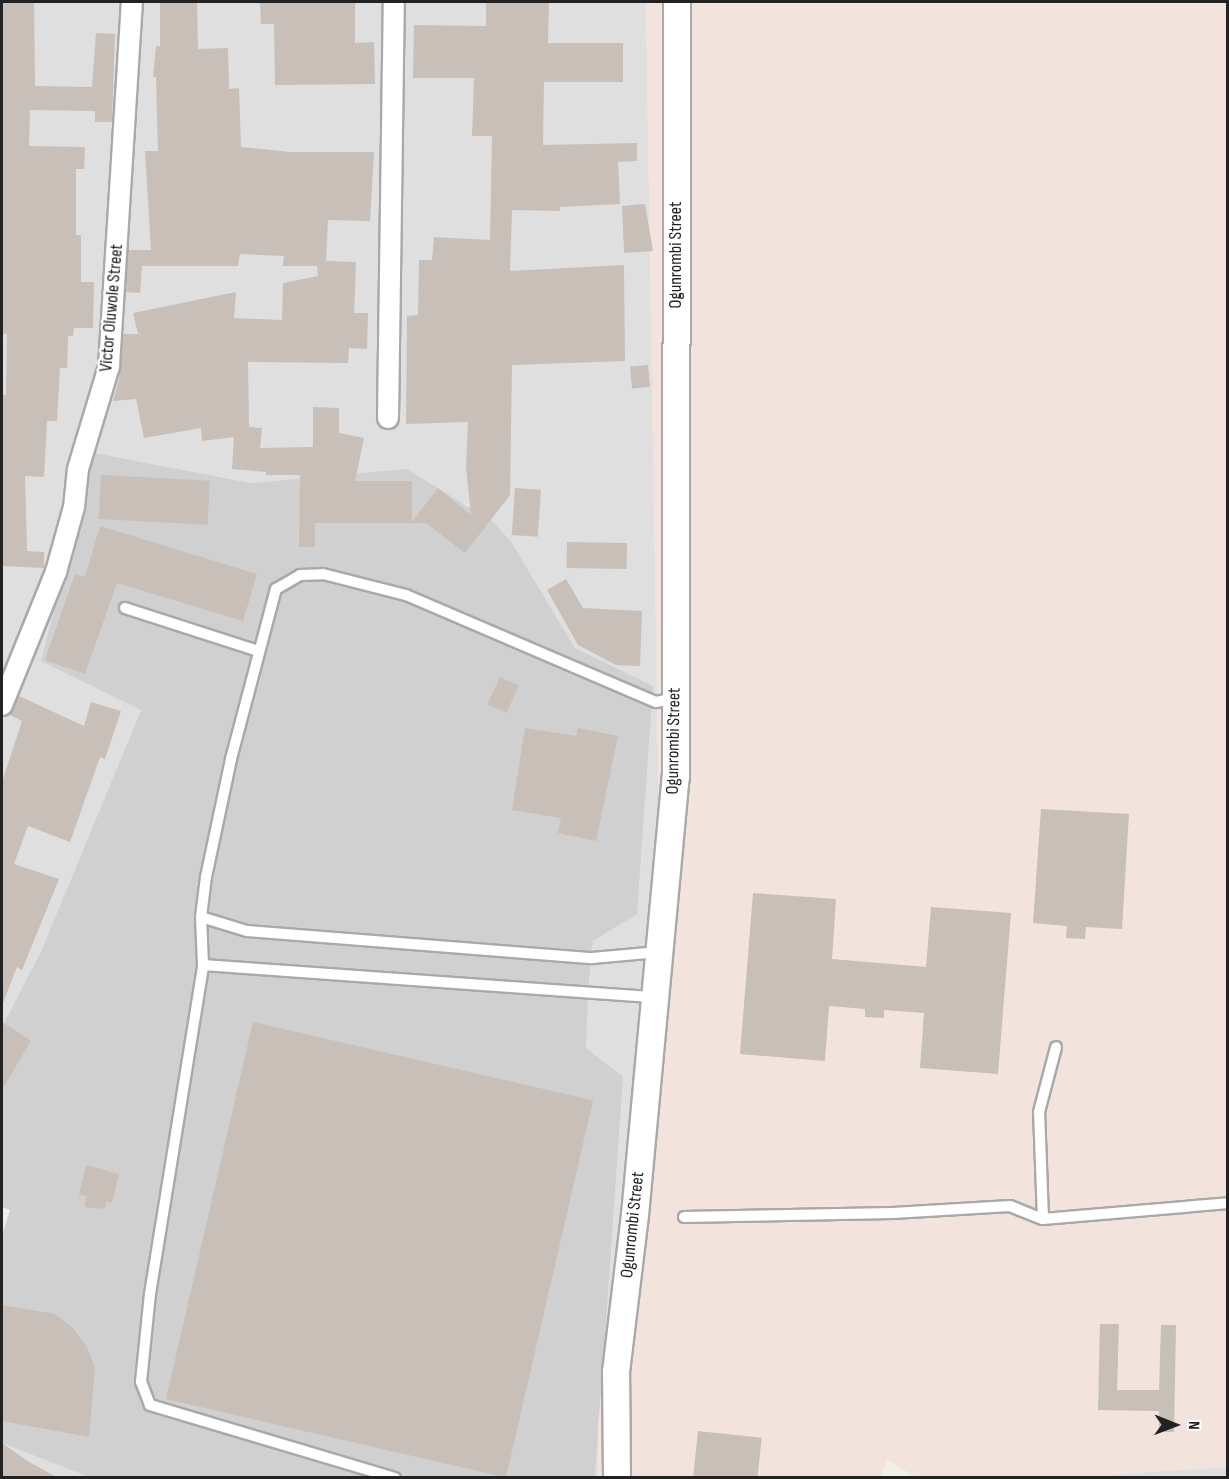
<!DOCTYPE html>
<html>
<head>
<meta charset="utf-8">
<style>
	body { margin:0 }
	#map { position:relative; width:1229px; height:1479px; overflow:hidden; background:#f2efe9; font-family:"Sofia Sans Condensed",sans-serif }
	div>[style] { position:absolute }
	.residential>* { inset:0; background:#e0dfdf }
	.religious>* { inset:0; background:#d0d0d0 }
	.military>* { inset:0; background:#f3e3dd }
	.building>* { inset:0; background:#c7bfb8; transform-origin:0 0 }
	.roads { filter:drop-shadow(2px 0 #a9a9a9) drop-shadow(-2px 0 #a9a9a9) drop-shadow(0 2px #a9a9a9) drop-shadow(0 -2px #a9a9a9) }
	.service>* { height:10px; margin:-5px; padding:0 5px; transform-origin:5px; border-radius:5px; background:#fff }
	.minor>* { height:20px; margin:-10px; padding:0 10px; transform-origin:10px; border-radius:10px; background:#fff }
	.tertiary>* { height:26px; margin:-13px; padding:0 13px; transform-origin:13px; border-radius:13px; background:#fff }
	span { translate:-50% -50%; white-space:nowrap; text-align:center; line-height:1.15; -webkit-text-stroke:5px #fff; paint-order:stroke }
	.street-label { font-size:18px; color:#222 }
	.frame { position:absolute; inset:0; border:3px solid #222; pointer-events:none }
	.north { position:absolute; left:1145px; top:1395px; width:60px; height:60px; -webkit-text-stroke:4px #fff; paint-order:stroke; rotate:91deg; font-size:16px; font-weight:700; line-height:24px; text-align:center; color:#222 }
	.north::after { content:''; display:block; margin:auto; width:21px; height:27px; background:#222; clip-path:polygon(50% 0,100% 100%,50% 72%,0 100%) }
</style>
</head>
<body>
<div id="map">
	<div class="residential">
		<i style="clip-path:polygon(2px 2px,646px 2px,659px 819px,599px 1423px,598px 1477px,595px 1477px,598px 1425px,585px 1048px,588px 992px,593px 941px,653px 687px,575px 648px,512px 543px,466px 504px,334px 476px,251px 483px,95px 453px,141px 710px,42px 949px,2px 1027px)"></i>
		<i style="clip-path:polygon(2px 1443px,28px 1453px,89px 1477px,2px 1477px)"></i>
		<i style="clip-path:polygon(1227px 1467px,1227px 1477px,1114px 1478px,1114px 1474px)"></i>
	</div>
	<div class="religious">
		<i style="clip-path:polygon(95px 453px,251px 483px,407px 469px,493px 522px,512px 543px,575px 648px,653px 686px,637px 914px,593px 941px,588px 992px,586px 1048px,623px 1077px,595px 1477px,89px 1477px,2px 1443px,2px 1236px,10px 1210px,2px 1207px,2px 1027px,42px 949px,141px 710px,41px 661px)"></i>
	</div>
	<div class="military">
		<i style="clip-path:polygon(646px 2px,1227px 2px,1227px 1467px,1114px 1474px,1113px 1478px,918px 1478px,887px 1460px,881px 1477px,598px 1478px,598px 1425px,659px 819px)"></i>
	</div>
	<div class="building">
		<i style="clip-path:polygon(2px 2px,34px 2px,35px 86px,92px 87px,96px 33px,115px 34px,112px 122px,95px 122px,95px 111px,30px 110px,29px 146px,85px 147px,84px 169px,76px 169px,76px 235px,81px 235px,81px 282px,94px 282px,93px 328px,74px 328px,73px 336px,68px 336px,67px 368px,60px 368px,57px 421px,47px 421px,44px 477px,25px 476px,27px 551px,44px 552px,44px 568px,2px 566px,2px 395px,6px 395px,7px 334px,2px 334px)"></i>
		<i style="clip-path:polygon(160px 2px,197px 2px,198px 49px,228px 48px,229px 89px,239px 88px,241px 147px,290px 152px,374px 152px,370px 221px,328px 220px,326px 261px,356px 262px,354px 313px,368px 313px,367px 349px,349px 348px,348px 363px,248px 362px,249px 427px,262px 428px,260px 448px,313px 447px,313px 407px,339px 408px,339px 433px,364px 438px,355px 481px,412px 481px,412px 522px,438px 488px,471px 515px,466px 468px,468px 422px,406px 424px,407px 316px,418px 315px,419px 260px,432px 260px,434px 237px,490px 240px,492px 136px,472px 136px,474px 78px,413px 78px,414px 25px,486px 26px,486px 2px,549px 2px,548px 43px,623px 43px,623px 82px,544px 82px,543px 145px,637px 143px,637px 161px,618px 162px,620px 204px,560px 207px,560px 211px,512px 210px,510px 271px,624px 265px,625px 361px,512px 365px,510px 495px,465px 553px,426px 523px,315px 523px,315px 547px,299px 547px,300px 475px,266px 475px,266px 472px,232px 469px,234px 437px,202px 441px,201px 428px,144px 438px,136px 399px,113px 401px,119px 380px,123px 334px,138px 334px,133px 313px,236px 292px,234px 318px,282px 320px,283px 283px,318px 276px,317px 266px,283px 266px,284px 256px,240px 254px,238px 266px,142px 266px,140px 293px,126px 292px,128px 250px,151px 250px,145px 151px,158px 151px,156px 77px,153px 77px,156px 46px,160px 46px)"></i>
		<i style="clip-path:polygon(260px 2px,355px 2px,355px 43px,374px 42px,375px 84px,275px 85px,274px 24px,261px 24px)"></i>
		<i style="clip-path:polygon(645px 204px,653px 251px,624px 253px,622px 206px)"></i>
		<i style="left:648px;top:365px;width:22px;height:18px;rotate:85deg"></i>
		<i style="left:101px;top:475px;width:109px;height:44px;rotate:3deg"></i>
		<i style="left:515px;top:488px;width:26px;height:47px;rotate:4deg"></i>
		<i style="clip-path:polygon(100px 526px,257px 574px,243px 621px,117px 583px,85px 674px,45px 660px,75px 574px,85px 577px)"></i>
		<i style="left:567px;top:542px;width:60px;height:26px;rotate:1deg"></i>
		<i style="clip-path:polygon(566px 579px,583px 608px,642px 611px,640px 666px,616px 665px,578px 645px,547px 590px)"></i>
		<i style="left:500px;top:677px;width:21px;height:30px;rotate:25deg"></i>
		<i style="clip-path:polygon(19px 696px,84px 726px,91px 702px,121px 711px,105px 759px,100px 757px,70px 842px,28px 826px,14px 864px,59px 879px,22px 970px,17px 967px,3px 1003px,2px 782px,22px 721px,10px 715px)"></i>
		<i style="clip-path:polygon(525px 728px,576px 736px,578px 728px,618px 736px,596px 841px,558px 833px,561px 818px,512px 810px)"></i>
		<i style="clip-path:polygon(1041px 809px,1129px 814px,1122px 929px,1086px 927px,1085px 939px,1066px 938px,1067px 926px,1033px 923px)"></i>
		<i style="clip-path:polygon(753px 893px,836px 899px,832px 959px,926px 967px,931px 907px,1011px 913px,998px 1074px,920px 1068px,924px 1013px,884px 1010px,884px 1018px,865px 1017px,865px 1009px,829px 1006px,825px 1061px,740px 1054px)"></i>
		<i style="clip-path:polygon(2px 1022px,31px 1041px,2px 1090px)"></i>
		<i style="left:253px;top:1022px;width:349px;height:387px;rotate:13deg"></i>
		<i style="clip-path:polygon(86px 1165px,119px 1174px,112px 1203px,106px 1201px,105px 1209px,85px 1207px,86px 1196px,79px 1195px)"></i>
		<i style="clip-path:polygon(2px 1305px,55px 1314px,72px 1327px,86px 1346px,95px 1367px,89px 1437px,2px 1421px)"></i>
		<i style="clip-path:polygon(1100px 1324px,1119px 1324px,1117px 1390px,1159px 1390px,1161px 1325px,1176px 1325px,1174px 1432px,1159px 1432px,1159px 1411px,1098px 1410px)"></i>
		<i style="left:698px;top:1431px;width:64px;height:45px;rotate:6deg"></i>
		<i style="clip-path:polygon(2px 1443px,26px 1460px,58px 1478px,2px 1478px)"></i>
	</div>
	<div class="roads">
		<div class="service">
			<i style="left:125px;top:608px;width:140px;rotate:17.9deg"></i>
			<i style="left:201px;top:917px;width:48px;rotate:16.9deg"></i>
			<i style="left:247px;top:931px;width:346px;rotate:4.5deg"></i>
			<i style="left:592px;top:958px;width:67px;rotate:-5.1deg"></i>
			<i style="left:203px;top:965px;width:452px;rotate:4.1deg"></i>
			<i style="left:684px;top:1217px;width:209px;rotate:-1.1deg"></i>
			<i style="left:893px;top:1213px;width:117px;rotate:-3.4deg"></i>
			<i style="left:1010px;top:1206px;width:35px;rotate:22deg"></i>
			<i style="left:1043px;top:1219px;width:186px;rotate:-4.9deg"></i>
			<i style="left:1043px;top:1219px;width:107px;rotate:-92.1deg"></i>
			<i style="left:1039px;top:1112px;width:67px;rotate:-75.3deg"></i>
			<i style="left:395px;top:1478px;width:256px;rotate:-163.4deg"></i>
			<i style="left:150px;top:1405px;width:25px;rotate:-111deg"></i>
			<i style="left:141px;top:1382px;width:88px;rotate:-84.2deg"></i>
			<i style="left:150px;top:1294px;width:333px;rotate:-80.8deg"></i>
			<i style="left:203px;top:965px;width:48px;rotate:-92.4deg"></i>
			<i style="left:201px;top:917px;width:40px;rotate:-82.9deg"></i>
			<i style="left:206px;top:877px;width:121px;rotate:-78deg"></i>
			<i style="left:231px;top:759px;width:176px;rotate:-75.2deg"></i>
			<i style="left:276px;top:589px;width:28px;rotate:-30deg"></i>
			<i style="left:300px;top:575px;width:23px;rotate:-2deg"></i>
			<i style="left:323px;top:574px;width:86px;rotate:14.2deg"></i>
			<i style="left:406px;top:595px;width:272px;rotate:23.2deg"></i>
			<i style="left:656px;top:702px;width:19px;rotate:-12deg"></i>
		</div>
		<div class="minor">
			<i style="left:388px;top:418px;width:416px;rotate:-89.2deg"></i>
			<i style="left:2px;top:705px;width:144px;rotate:-67.9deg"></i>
			<i style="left:56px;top:572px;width:67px;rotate:-74.5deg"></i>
			<i style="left:74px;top:507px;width:38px;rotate:-84deg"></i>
			<i style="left:78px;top:469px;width:108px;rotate:-73.2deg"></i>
			<i style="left:109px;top:366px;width:365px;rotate:-86.4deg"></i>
		</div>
		<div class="tertiary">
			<i style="left:617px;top:1478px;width:106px;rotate:-90.5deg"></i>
			<i style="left:616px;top:1372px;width:158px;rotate:-83.1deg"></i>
			<i style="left:635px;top:1215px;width:440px;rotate:-84.7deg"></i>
			<i style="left:676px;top:777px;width:775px;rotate:-89.93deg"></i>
		</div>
	</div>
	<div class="street-label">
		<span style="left:676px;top:255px;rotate:-90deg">Ogunrombi Street</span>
		<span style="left:112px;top:308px;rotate:-85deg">Victor Oluwole Street</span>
		<span style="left:674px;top:741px;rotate:-89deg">Ogunrombi Street</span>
		<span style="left:633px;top:1225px;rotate:-84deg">Ogunrombi Street</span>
	</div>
	<div class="frame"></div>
	<div class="north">N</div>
</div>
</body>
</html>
